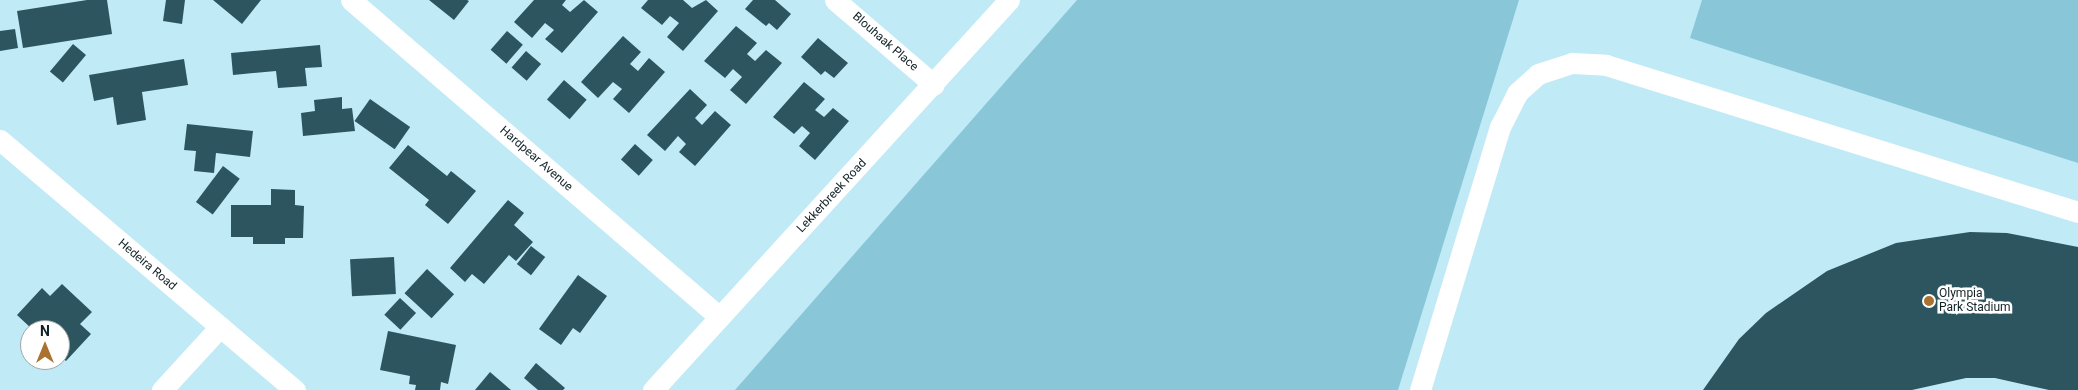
<!DOCTYPE html>
<html>
<head>
<meta charset="utf-8">
<style>
	body { margin:0 }
	#map { position:relative; width:2078px; height:390px; overflow:hidden; background:#bfeaf6; font-family:Roboto,sans-serif }
	div>[style] { position:absolute }
	.green>* { inset:0; background:#89c7d8 }
	.building>* { inset:0; background:#2d555f; transform-origin:0 0 }
	.minor>* { height:21px; margin:-10.5px; padding:0 10.5px; transform-origin:10.5px; border-radius:10.5px; background:#fff }
	.dots>* { width:14px; height:14px; translate:-50% -50%; box-sizing:border-box; border:2px solid #fff; border-radius:50% }
	span { translate:-50% -50%; white-space:nowrap; text-align:center; line-height:1.15; -webkit-text-stroke:5px #fff; paint-order:stroke }
	.street-label { font-size:12px; color:#112126 }
	.poi-label { font-size:12px; color:#112126 }
	.left { translate:0 -50%; text-align:left }
	.north { position:absolute; left:20px; top:320px; width:50px; height:50px; box-sizing:border-box; background:#fff; border:1px solid #a0a6a8; border-radius:50%; rotate:0deg; font-size:14px; font-weight:700; line-height:20px; text-align:center; color:#112126 }
	.north::after { content:''; display:block; margin:auto; width:18px; height:22px; background:#aa7130; clip-path:polygon(50% 0,100% 100%,50% 72%,0 100%) }
</style>
</head>
<body>
<div id="map">
	<div class="green">
		<i style="clip-path:polygon(1077px 0,1519px 0,1398px 390px,735px 390px)"></i>
		<i style="clip-path:polygon(1702px 0,2078px 0,2078px 163px,1690px 38px)"></i>
	</div>
	<div class="building">
		<i style="clip-path:polygon(87px 0,107px 0,112px 34px,23px 48px,17px 11px)"></i>
		<i style="clip-path:polygon(166px 0,185px 0,182px 24px,163px 21px)"></i>
		<i style="clip-path:polygon(213px 0,261px 0,242px 24px)"></i>
		<i style="clip-path:polygon(429px 0,467px 0,469px 1px,454px 20px)"></i>
		<i style="clip-path:polygon(534px 0,566px 0,562px 5px,570px 12px,584px 0,598px 12px,562px 53px,545px 39px,554px 30px,545px 23px,532px 38px,514px 22px)"></i>
		<i style="clip-path:polygon(648px 0,683px 0,692px 8px,706px 0,718px 11px,683px 51px,667px 37px,679px 23px,670px 16px,662px 25px,641px 8px)"></i>
		<i style="clip-path:polygon(753px 0,775px 0,791px 14px,777px 30px,769px 23px,766px 26px,745px 9px)"></i>
		<i style="clip-path:polygon(736px 26px,757px 43px,747px 54px,755px 61px,766px 50px,782px 63px,746px 104px,730px 90px,742px 77px,733px 69px,725px 78px,704px 61px)"></i>
		<i style="clip-path:polygon(15px 29px,18px 48px,0 51px,0 31px)"></i>
		<i style="left:507px;top:31px;width:21px;height:25px;rotate:41deg"></i>
		<i style="clip-path:polygon(623px 36px,641px 52px,630px 64px,638px 71px,649px 58px,665px 72px,629px 113px,613px 99px,622px 89px,613px 82px,598px 98px,581px 82px)"></i>
		<i style="clip-path:polygon(818px 38px,848px 63px,834px 78px,825px 71px,821px 75px,801px 57px)"></i>
		<i style="left:73px;top:44px;width:17px;height:36px;rotate:40deg"></i>
		<i style="clip-path:polygon(320px 45px,322px 67px,305px 68px,307px 86px,278px 88px,276px 71px,233px 75px,231px 53px)"></i>
		<i style="left:526px;top:51px;width:20px;height:22px;rotate:41deg"></i>
		<i style="clip-path:polygon(184px 59px,188px 85px,142px 92px,146px 120px,117px 125px,113px 97px,94px 101px,89px 75px)"></i>
		<i style="left:564px;top:80px;width:30px;height:26px;rotate:41deg"></i>
		<i style="clip-path:polygon(804px 82px,825px 99px,815px 110px,824px 117px,833px 108px,849px 121px,815px 160px,799px 146px,810px 133px,802px 126px,794px 134px,773px 117px)"></i>
		<i style="clip-path:polygon(690px 89px,707px 105px,695px 118px,702px 125px,715px 111px,731px 125px,695px 166px,679px 152px,686px 144px,678px 136px,665px 151px,647px 135px)"></i>
		<i style="clip-path:polygon(342px 97px,342px 109px,352px 108px,355px 131px,303px 136px,301px 113px,315px 111px,314px 100px)"></i>
		<i style="left:370px;top:99px;width:49px;height:27px;rotate:35deg"></i>
		<i style="clip-path:polygon(187px 124px,253px 131px,250px 157px,216px 153px,214px 173px,194px 171px,196px 151px,184px 150px)"></i>
		<i style="left:635px;top:144px;width:24px;height:21px;rotate:42deg"></i>
		<i style="clip-path:polygon(408px 145px,447px 176px,451px 171px,476px 191px,448px 224px,425px 205px,429px 200px,389px 168px)"></i>
		<i style="left:223px;top:166px;width:21px;height:45px;rotate:37deg"></i>
		<i style="clip-path:polygon(271px 189px,295px 190px,295px 205px,304px 206px,303px 238px,285px 238px,285px 244px,253px 244px,253px 237px,231px 237px,231px 205px,271px 205px)"></i>
		<i style="clip-path:polygon(508px 200px,524px 213px,514px 225px,533px 242px,516px 261px,509px 255px,484px 284px,472px 274px,465px 282px,450px 268px)"></i>
		<i style="clip-path:polygon(1970px 232px,2007px 233px,2078px 247px,2078px 390px,2049px 390px,1995px 378px,1966px 378px,1912px 390px,1703px 390px,1739px 339px,1766px 313px,1827px 271px,1896px 243px)"></i>
		<i style="left:531px;top:246px;width:18px;height:23px;rotate:38deg"></i>
		<i style="left:394px;top:257px;width:37px;height:44px;rotate:87deg"></i>
		<i style="left:427px;top:269px;width:37px;height:33px;rotate:43deg"></i>
		<i style="clip-path:polygon(578px 275px,607px 296px,580px 333px,573px 328px,561px 345px,539px 329px)"></i>
		<i style="clip-path:polygon(62px 284px,92px 312px,80px 324px,91px 334px,66px 361px,60px 356px,60px 330px,33px 330px,17px 315px,42px 288px,50px 296px)"></i>
		<i style="left:400px;top:298px;width:22px;height:23px;rotate:43deg"></i>
		<i style="clip-path:polygon(388px 331px,456px 345px,448px 384px,441px 382px,440px 390px,415px 390px,416px 385px,409px 384px,410px 376px,380px 370px)"></i>
		<i style="clip-path:polygon(536px 363px,565px 388px,563px 390px,538px 390px,524px 378px)"></i>
		<i style="clip-path:polygon(490px 372px,511px 390px,475px 390px)"></i>
	</div>
	<div class="minor">
		<i style="left:351px;top:0;width:486px;rotate:40.7deg"></i>
		<i style="left:835px;top:0;width:130px;rotate:40.6deg"></i>
		<i style="left:0;top:140px;width:387px;rotate:40.3deg"></i>
		<i style="left:162px;top:390px;width:86px;rotate:-47.4deg"></i>
		<i style="left:653px;top:390px;width:528px;rotate:-47.61deg"></i>
		<i style="left:1420px;top:390px;width:275px;rotate:-73.1deg"></i>
		<i style="left:1500px;top:127px;width:38px;rotate:-63deg"></i>
		<i style="left:1517px;top:93px;width:28px;rotate:-42deg"></i>
		<i style="left:1538px;top:74px;width:36px;rotate:-18deg"></i>
		<i style="left:1572px;top:63px;width:34px;rotate:3deg"></i>
		<i style="left:1606px;top:65px;width:494px;rotate:17.3deg"></i>
	</div>
	<div class="dots">
		<i style="left:1929px;top:301px;background:#aa7130"></i>
	</div>
	<div class="street-label">
		<span style="left:885px;top:42px;rotate:41deg">Blouhaak Place</span>
		<span style="left:536px;top:159px;rotate:41deg">Hardpear Avenue</span>
		<span style="left:832px;top:196px;rotate:-47deg">Lekkerbreek Road</span>
		<span style="left:147px;top:265px;rotate:40deg">Hedeira Road</span>
	</div>
	<div class="poi-label">
		<span class="left" style="left:1939px;top:301px">Olympia<br>Park Stadium</span>
	</div>
	<div class="north">N</div>
</div>
</body>
</html>
